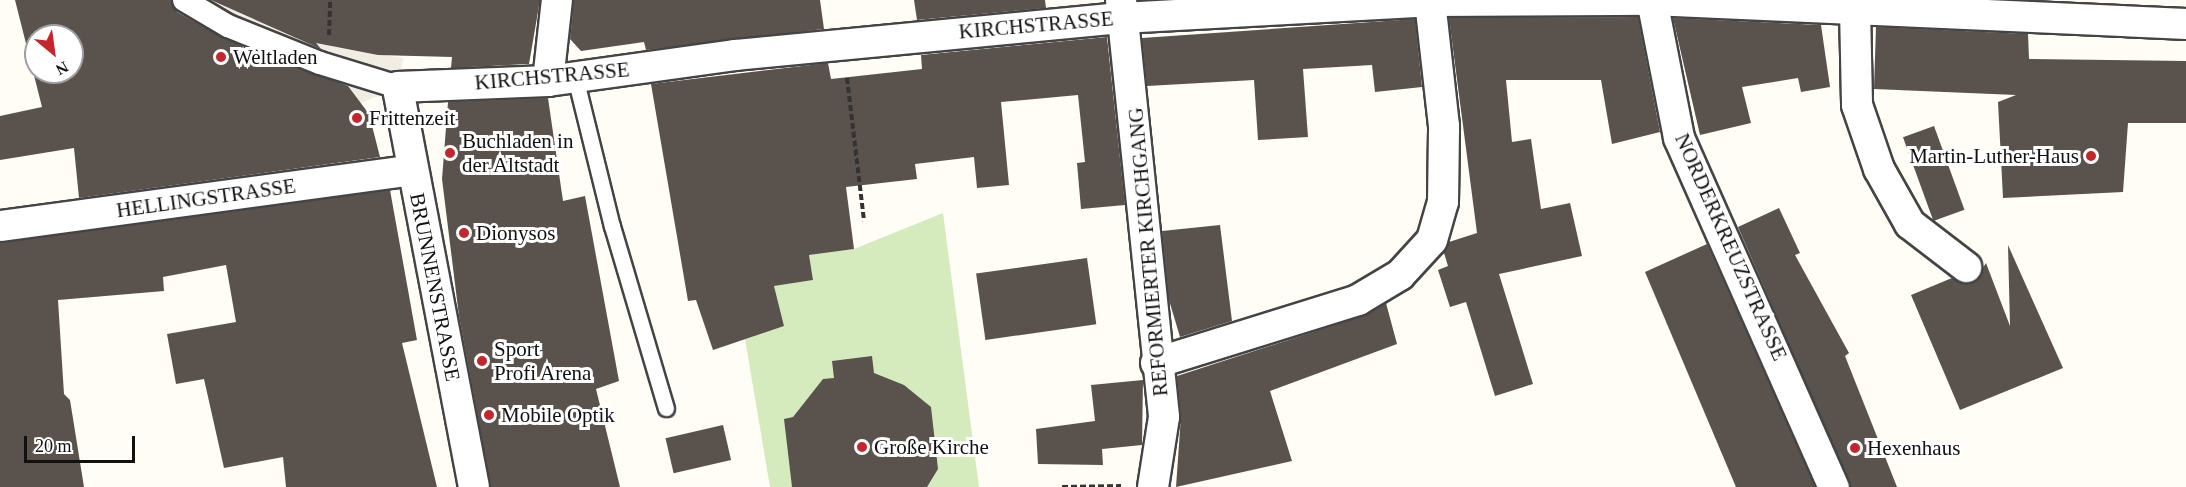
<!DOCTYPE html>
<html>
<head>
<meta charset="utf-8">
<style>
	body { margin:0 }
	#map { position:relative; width:2186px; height:487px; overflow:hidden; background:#fffdf5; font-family:Georgia,serif }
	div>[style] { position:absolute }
	.green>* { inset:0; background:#d5ebbd }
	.plaza>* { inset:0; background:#f1ede2 }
	.building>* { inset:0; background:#5a524d; transform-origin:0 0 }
	.path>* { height:4px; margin-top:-2px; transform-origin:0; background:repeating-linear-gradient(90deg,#333 0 6px,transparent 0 9px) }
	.roads { filter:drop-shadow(2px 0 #444) drop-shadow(-2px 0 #444) drop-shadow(0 2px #444) drop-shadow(0 -2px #444) }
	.service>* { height:15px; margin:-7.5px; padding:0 7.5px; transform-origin:7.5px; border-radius:7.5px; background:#fff }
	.pedestrian>* { height:22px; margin:-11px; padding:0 11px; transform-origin:11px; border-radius:11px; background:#fff }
	.minor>* { height:30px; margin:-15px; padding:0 15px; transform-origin:15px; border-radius:15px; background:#fff }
	.dots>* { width:16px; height:16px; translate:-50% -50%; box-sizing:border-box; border:3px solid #fff; border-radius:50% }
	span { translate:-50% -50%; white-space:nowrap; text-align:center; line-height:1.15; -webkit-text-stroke:6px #fff; paint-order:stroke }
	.street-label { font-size:21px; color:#111 }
	.poi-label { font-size:21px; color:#111 }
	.left { translate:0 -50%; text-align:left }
	.right { translate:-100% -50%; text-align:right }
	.north { position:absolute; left:24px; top:24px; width:60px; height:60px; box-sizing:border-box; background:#fff; border:2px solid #a0a0a0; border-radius:50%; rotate:151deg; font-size:16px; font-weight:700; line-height:24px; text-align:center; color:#111 }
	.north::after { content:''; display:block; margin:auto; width:21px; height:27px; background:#c4262e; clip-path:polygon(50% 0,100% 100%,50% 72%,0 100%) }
	.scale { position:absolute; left:24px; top:436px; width:111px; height:27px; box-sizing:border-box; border:3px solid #111; border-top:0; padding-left:8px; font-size:18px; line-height:21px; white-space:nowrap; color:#111; -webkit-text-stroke:4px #fff; paint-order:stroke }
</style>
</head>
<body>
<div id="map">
	<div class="green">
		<i style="clip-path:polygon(943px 213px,979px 487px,770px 487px,745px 339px,784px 326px,774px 286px,813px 280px,809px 255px,854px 249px)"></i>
	</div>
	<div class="plaza">
		<i style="clip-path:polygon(142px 0,222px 0,334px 47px,403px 58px,398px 87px,361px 103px)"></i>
	</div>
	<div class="building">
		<i style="clip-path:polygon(evenodd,15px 0,171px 0,177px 12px,223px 38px,348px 86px,369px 114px,380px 157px,79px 198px,74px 148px,0 160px,0 116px,42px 107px,15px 0,36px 36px,72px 36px,72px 72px,36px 72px,36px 36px)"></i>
		<i style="clip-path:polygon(211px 0,540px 0,529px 64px,451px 68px,452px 57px,378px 55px,316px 43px,321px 49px)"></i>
		<i style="clip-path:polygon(574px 0,820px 0,824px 29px,646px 50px,644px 42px,581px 51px,570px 39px)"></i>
		<i style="clip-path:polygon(914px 0,1045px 0,1046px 8px,917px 20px)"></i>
		<i style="clip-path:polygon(1638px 17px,1660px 132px,1612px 144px,1601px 80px,1506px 80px,1512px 142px,1531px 139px,1541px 209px,1570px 203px,1582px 256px,1499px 274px,1533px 384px,1495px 396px,1466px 302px,1450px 307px,1438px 270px,1448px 266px,1444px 253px,1449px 242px,1477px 233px,1449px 18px)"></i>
		<i style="clip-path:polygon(1673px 18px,1821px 25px,1830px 87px,1801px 92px,1798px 78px,1742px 87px,1751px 123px,1700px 135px)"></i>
		<i style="clip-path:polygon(1415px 19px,1422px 87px,1375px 92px,1372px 65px,1303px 69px,1308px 137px,1258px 140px,1254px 80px,1147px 86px,1142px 38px)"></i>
		<i style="clip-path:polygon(1876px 27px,2028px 34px,2029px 59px,2186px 61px,2186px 123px,2128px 123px,2123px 192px,2003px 198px,1998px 102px,2016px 95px,1874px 89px)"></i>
		<i style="clip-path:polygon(1107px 37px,1125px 205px,1081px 209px,1077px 163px,1085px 162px,1078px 95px,1001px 102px,1009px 185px,977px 188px,974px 157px,915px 164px,917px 179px,846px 187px,854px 249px,809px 255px,813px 280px,774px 286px,784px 326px,713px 350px,696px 300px,688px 301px,651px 84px,828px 63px,831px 79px,922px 69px,921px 55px)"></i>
		<i style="clip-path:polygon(548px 98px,563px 201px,585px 196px,619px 381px,596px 389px,620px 487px,491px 487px,459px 316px,442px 179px,448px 102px)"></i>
		<i style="left:1934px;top:126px;width:89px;height:33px;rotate:70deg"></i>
		<i style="clip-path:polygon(390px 190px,417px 340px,402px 343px,437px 487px,286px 487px,283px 457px,224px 468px,204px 379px,176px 384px,167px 334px,236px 322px,226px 265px,163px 277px,164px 291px,58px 300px,64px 394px,70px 400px,84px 487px,0 487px,0 243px)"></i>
		<i style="clip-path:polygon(1779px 208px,1800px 253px,1795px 255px,1849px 353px,1845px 356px,1897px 487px,1851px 487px,1738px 227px)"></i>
		<i style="clip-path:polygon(1220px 225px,1232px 321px,1180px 337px,1169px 300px,1162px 231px)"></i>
		<i style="clip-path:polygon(1707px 244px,1815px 487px,1736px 487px,1645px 272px)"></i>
		<i style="clip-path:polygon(2008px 245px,2063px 368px,1960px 410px,1911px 295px,1952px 278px,1973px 283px,1986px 263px,2010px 326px)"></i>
		<i style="left:1087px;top:258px;width:67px;height:112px;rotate:82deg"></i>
		<i style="clip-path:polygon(1386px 303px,1397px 344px,1270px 391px,1292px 461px,1176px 487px,1181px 416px,1177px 376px,1363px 316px)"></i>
		<i style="clip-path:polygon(872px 356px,874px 373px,904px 385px,931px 407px,938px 469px,927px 487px,792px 487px,784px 419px,793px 417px,823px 379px,834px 378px,832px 361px)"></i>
		<i style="clip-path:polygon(1143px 380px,1142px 445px,1102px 449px,1103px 465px,1038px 464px,1036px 429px,1095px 421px,1091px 385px)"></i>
		<i style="left:723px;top:425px;width:36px;height:59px;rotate:77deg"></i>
	</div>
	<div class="path">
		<i style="left:329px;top:35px;width:35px;rotate:-88deg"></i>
		<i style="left:847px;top:78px;width:144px;rotate:83.2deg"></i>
		<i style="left:1062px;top:487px;width:59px;rotate:-1deg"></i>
	</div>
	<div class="roads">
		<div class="service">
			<i style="left:575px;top:77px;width:154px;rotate:76.1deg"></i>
			<i style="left:612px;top:226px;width:190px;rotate:73.5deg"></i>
		</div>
		<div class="pedestrian">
			<i style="left:184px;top:0;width:51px;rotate:30.6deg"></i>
			<i style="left:228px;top:26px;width:99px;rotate:21.9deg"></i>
			<i style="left:320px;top:63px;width:82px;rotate:17.1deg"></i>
		</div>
		<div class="minor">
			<i style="left:1121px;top:0;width:419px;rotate:84.1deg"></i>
			<i style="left:1164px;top:417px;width:71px;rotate:98.9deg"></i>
			<i style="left:1652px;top:0;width:141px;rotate:78.9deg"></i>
			<i style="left:1679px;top:138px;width:382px;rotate:66.1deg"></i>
			<i style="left:1855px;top:8px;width:97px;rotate:88.8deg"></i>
			<i style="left:1857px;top:105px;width:68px;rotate:71deg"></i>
			<i style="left:1879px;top:169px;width:63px;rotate:60.6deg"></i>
			<i style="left:1910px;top:224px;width:71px;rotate:37.5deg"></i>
			<i style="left:548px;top:81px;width:81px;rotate:-83.7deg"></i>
			<i style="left:0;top:226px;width:416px;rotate:-7.7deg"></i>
			<i style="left:1156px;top:363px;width:212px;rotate:-17.3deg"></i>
			<i style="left:1358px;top:300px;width:49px;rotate:-30.8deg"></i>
			<i style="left:1400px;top:275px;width:47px;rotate:-47.6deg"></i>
			<i style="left:1432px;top:240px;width:40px;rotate:-74deg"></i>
			<i style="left:1443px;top:202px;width:76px;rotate:-89.2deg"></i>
			<i style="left:1444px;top:126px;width:126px;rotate:-96.4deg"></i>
			<i style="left:474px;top:487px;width:407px;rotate:-100.8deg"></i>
			<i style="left:398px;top:87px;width:150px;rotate:-2.3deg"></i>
			<i style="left:548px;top:81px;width:190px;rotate:-7.9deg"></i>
			<i style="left:736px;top:55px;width:387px;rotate:-5.5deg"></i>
			<i style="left:1121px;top:18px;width:309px;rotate:-3.1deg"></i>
			<i style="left:1430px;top:1px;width:222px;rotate:-0.3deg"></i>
			<i style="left:1652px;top:0;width:535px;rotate:2.57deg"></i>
		</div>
	</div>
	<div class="dots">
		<i style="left:221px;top:57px;background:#c4262e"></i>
		<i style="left:357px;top:118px;background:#c4262e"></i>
		<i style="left:450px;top:153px;background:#c4262e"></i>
		<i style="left:2091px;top:156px;background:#c4262e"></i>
		<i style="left:464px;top:233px;background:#c4262e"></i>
		<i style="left:482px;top:361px;background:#c4262e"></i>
		<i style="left:489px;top:415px;background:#c4262e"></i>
		<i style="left:862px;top:447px;background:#c4262e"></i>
		<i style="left:1855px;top:448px;background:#c4262e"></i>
	</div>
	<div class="street-label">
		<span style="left:1036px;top:25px;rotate:-5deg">KIRCHSTRASSE</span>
		<span style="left:552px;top:76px;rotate:-5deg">KIRCHSTRASSE</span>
		<span style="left:206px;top:198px;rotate:-8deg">HELLINGSTRASSE</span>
		<span style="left:1731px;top:247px;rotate:66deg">NORDERKREUZSTRASSE</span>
		<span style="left:1148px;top:252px;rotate:-95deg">REFORMIERTER KIRCHGANG</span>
		<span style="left:435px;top:287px;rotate:79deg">BRUNNENSTRASSE</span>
	</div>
	<div class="poi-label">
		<span class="left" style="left:233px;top:57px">Weltladen</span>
		<span class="left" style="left:369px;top:118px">Frittenzeit</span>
		<span class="left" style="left:462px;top:153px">Buchladen in<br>der Altstadt</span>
		<span class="right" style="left:2079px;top:156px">Martin-Luther-Haus</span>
		<span class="left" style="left:476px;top:233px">Dionysos</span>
		<span class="left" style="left:494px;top:361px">Sport<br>Profi Arena</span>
		<span class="left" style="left:501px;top:415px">Mobile Optik</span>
		<span class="left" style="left:874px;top:447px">Große Kirche</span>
		<span class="left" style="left:1867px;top:448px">Hexenhaus</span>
	</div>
	<div class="north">N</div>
	<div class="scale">20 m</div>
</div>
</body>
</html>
